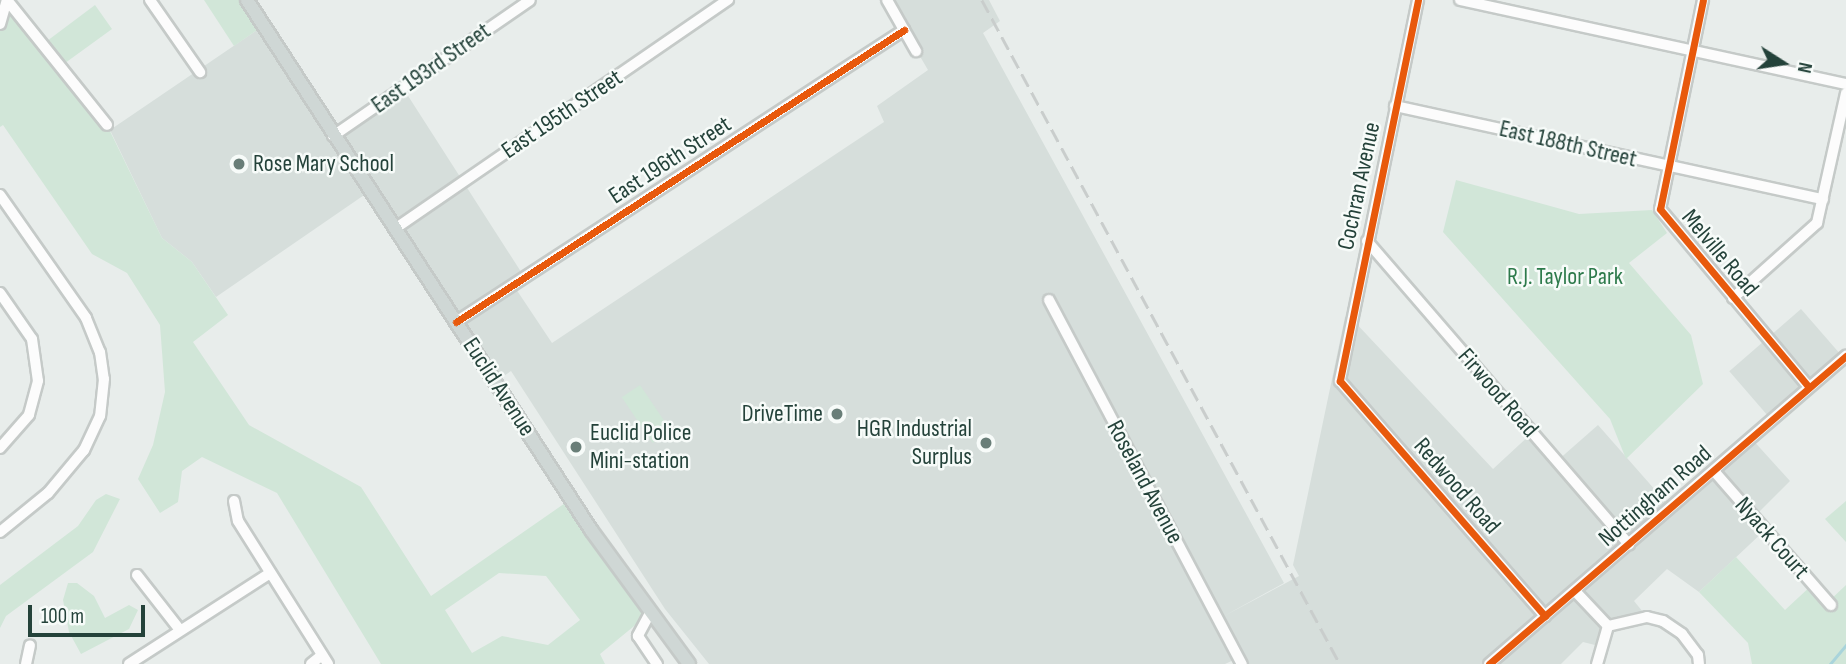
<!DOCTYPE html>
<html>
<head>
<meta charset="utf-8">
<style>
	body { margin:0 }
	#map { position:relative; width:1846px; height:664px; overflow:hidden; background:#e8edeb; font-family:"Sofia Sans Condensed",sans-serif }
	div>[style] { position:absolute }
	.built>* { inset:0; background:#d6dedb; transform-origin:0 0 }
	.green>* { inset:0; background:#d1e6d8; transform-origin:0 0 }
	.stream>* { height:2.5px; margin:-1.25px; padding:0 1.25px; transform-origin:1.25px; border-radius:1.25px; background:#a9d4db }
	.roads { filter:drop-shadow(2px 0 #c5cac8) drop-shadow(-2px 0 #c5cac8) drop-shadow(0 2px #c5cac8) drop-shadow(0 -2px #c5cac8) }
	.minor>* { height:10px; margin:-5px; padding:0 5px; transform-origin:5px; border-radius:5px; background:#fcfcfc }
	.major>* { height:12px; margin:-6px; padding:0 6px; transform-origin:6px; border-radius:6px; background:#cfd7d5 }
	.rail>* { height:2.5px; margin-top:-1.25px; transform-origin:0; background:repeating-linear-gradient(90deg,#c9cdcc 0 14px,transparent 0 21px) }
	.cycleway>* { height:7px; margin:-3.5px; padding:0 3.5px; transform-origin:3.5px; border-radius:3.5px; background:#e8590c }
	.dots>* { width:19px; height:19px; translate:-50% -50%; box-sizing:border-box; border:4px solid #f7fbf9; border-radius:50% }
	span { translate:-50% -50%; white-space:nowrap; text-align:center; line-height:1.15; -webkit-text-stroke:5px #f7fbf9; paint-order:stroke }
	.street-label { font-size:24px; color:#24423a }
	.poi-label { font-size:24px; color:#24423a }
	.left { translate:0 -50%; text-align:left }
	.right { translate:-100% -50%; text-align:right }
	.park-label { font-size:24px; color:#2d7a4b }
	.north { position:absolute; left:1748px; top:28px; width:70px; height:70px; -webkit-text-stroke:5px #f7fbf9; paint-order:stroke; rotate:102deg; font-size:19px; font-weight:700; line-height:28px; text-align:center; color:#24423a }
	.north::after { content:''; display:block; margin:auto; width:24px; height:32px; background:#24423a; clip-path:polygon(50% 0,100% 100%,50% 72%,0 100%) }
	.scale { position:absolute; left:28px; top:605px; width:117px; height:32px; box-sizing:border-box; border:4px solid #24423a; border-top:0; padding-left:9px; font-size:21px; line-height:24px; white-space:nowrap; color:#24423a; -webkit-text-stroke:5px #f7fbf9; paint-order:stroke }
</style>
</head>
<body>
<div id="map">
	<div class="built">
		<i style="clip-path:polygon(887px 0,989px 0,1000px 21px,983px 33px,1284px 583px,1224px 616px,1299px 576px,1293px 565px,1345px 317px,1352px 319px,1493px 469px,1532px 433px,1557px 461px,1598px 425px,1671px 508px,1751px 438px,1790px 481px,1754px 517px,1765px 530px,1699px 592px,1667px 569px,1634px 601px,1647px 617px,1608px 626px,1599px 646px,1583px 642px,1561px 664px,1242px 664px,1238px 658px,1225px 664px,709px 664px,665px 609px,511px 371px,495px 382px,370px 191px,216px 297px,192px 262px,162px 238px,110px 130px,263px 26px,334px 135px,403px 88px,525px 278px,514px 286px,552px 343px,884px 122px,877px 106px,928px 70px)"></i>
		<i style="left:1801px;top:309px;width:65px;height:95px;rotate:49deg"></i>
	</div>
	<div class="green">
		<i style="clip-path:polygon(evenodd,0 0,7px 0,43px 44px,95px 5px,112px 29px,61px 66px,107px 125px,162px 238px,192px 262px,228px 315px,193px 342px,249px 425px,361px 487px,431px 596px,571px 499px,650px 613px,600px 654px,605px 664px,381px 664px,277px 493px,202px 457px,182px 471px,178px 502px,160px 513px,138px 479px,153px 445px,165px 392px,160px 325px,127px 273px,92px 254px,3px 125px,0 127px,0 0,499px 573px,546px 576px,580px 620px,548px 645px,502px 636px,472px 653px,445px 610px,499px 573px)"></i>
		<i style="clip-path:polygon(204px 0,247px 0,263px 26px,234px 46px)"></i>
		<i style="clip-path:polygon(1456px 180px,1579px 214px,1652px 210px,1667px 233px,1629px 263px,1691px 335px,1703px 384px,1626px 459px,1610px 419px,1443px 232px)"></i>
		<i style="left:640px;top:385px;width:55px;height:22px;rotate:56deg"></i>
		<i style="clip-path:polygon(106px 494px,120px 499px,93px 552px,6px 616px,0 628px,0 585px,78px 526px,96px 500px)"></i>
		<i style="clip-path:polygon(1846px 501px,1846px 542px,1825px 519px)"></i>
		<i style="clip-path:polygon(1736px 557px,1785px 610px,1813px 584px,1828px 602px,1846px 585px,1846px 664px,1752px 664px,1748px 643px,1699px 592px)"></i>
		<i style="clip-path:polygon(68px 583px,77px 583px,94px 596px,105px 618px,129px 605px,138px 610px,129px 629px,81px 654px,69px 632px,63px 600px)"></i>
	</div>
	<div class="stream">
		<i style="left:1830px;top:664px;width:25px;rotate:-50deg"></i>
	</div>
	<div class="roads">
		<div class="minor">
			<i style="left:7px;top:0;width:160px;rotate:51.3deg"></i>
			<i style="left:150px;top:0;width:88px;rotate:55.2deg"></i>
			<i style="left:887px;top:0;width:59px;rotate:60.4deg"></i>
			<i style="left:1418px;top:0;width:389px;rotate:101.6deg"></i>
			<i style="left:1340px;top:381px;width:312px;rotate:48.9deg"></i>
			<i style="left:1460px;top:0;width:395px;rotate:12.3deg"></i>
			<i style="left:1703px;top:0;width:213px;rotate:101.6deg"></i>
			<i style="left:1660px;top:209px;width:232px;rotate:50.1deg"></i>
			<i style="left:0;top:24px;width:25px;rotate:-74deg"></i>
			<i style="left:1395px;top:106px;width:438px;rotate:12.3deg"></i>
			<i style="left:333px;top:136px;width:239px;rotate:-34.6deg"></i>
			<i style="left:0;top:195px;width:150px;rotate:55deg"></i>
			<i style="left:86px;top:318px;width:37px;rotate:68deg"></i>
			<i style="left:100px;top:352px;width:27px;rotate:82deg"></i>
			<i style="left:104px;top:379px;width:37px;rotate:96deg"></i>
			<i style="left:100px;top:416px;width:38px;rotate:115deg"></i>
			<i style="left:84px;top:450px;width:56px;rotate:129.9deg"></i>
			<i style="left:48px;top:493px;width:62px;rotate:140.9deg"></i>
			<i style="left:396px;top:228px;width:403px;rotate:-34.5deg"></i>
			<i style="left:1367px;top:241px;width:401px;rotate:49.2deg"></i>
			<i style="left:0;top:293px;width:56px;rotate:55.2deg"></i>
			<i style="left:32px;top:339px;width:42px;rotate:81.9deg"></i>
			<i style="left:38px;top:381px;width:35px;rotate:105deg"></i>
			<i style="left:29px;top:415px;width:44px;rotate:131.3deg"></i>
			<i style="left:1733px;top:298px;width:113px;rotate:-41.8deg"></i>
			<i style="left:1817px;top:223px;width:133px;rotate:-77.4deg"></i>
			<i style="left:1049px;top:300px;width:412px;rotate:62.1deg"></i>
			<i style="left:456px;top:322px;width:535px;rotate:-33.1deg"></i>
			<i style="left:1714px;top:471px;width:178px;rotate:48.9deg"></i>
			<i style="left:234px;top:501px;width:20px;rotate:79deg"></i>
			<i style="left:238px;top:521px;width:169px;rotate:57.8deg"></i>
			<i style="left:137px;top:575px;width:70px;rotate:52deg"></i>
			<i style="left:1575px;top:591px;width:48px;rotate:46.7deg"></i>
			<i style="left:1608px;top:626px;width:40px;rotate:106deg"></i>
			<i style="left:650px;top:613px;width:26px;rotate:118deg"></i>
			<i style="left:638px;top:636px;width:34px;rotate:56deg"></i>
			<i style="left:1608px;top:626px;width:40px;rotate:-13deg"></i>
			<i style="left:1647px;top:617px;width:16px;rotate:14deg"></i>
			<i style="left:1663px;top:621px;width:23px;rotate:34deg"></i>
			<i style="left:1682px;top:634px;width:26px;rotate:53deg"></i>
			<i style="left:1698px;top:655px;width:9px;rotate:84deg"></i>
			<i style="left:26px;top:664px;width:19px;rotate:-78deg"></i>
			<i style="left:129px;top:664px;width:168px;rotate:-32.8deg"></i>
			<i style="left:311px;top:664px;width:14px;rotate:-39deg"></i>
			<i style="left:1489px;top:664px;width:472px;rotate:-40.8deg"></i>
		</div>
		<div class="major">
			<i style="left:247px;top:0;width:632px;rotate:57.01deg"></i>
			<i style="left:591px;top:530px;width:166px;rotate:53.8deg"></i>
		</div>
	</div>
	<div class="rail">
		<i style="left:982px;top:0;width:754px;rotate:61.67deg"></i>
	</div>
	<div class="cycleway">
		<i style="left:1418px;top:0;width:389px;rotate:101.6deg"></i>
		<i style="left:1340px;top:381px;width:312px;rotate:48.9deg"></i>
		<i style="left:1703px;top:0;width:213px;rotate:101.6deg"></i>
		<i style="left:1660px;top:209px;width:232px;rotate:50.1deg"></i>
		<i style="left:456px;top:322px;width:535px;rotate:-33.1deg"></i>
		<i style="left:1489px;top:664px;width:472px;rotate:-40.8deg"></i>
	</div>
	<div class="dots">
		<i style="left:239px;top:164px;background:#697e78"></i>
		<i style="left:837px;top:414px;background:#697e78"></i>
		<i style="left:986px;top:443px;background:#697e78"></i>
		<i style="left:576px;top:447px;background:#697e78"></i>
	</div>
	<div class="street-label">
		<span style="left:431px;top:68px;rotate:-35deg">East 193rd Street</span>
		<span style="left:562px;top:114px;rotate:-34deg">East 195th Street</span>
		<span style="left:1568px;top:144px;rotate:13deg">East 188th Street</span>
		<span style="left:670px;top:160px;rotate:-33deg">East 196th Street</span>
		<span style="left:1359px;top:186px;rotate:-78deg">Cochran Avenue</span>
		<span style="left:1720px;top:253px;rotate:50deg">Melville Road</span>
		<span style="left:499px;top:387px;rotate:57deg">Euclid Avenue</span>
		<span style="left:1498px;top:393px;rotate:49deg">Firwood Road</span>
		<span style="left:1145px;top:482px;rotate:62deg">Roseland Avenue</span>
		<span style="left:1457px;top:486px;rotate:49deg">Redwood Road</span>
		<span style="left:1655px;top:496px;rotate:-41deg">Nottingham Road</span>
		<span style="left:1772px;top:538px;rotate:49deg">Nyack Court</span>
	</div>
	<div class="poi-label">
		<span class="left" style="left:253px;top:164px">Rose Mary School</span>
		<span class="right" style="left:823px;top:414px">DriveTime</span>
		<span class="right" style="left:972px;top:443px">HGR Industrial<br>Surplus</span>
		<span class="left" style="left:590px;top:447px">Euclid Police<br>Mini-station</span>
	</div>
	<div class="park-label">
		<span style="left:1565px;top:277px">R.J. Taylor Park</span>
	</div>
	<div class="north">N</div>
	<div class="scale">100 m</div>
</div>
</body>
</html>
